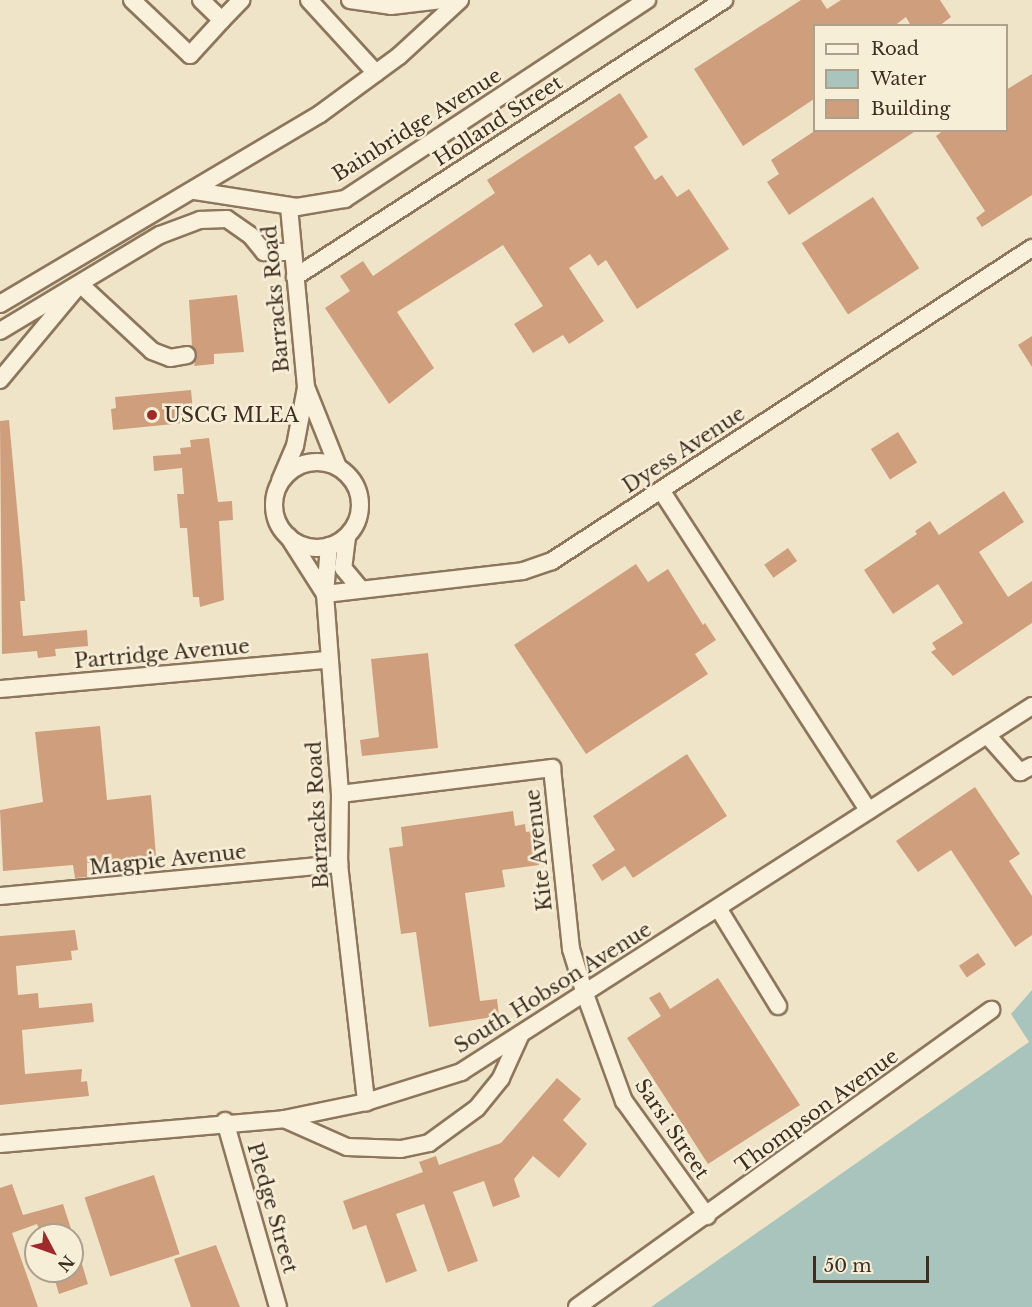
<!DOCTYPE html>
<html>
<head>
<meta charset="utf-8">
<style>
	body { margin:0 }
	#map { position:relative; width:1032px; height:1307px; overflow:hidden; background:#f0e4c8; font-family:"Libre Baskerville",serif }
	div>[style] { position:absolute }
	.water>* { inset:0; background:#a9c4bc }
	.building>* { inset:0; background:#cf9f7d; transform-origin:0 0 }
	.roads { filter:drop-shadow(2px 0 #8d765c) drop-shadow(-2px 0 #8d765c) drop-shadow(0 2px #8d765c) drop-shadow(0 -2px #8d765c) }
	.minor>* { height:16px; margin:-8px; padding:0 8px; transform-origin:8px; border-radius:8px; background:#faf1dc }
	.minor>.ring { margin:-8px; padding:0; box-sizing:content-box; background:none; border:16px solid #faf1dc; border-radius:50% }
	.dots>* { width:16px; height:16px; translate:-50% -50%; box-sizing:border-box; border:3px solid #f7eed8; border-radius:50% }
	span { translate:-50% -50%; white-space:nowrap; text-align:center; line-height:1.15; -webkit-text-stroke:5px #f7eed8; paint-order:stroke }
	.street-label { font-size:20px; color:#3d2e20 }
	.poi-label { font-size:20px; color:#3d2e20 }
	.left { translate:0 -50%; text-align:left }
	.legend { position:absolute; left:813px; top:24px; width:195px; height:108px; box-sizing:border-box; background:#f7eed8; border:2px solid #ada18e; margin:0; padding:8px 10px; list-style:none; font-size:18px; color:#3d2e20 }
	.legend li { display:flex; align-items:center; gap:12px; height:30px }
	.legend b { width:30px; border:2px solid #ada18e }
	.north { position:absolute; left:24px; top:1223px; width:60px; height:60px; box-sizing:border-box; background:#f7eed8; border:2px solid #ada18e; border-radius:50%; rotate:131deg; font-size:16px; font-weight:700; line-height:24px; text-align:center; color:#3d2e20 }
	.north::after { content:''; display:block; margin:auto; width:21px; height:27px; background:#9e2a2b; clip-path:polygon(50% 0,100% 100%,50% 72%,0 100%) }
	.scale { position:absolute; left:813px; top:1256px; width:116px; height:27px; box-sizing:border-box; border:3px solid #3d2e20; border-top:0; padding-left:8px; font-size:18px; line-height:21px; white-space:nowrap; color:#3d2e20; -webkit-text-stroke:4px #f7eed8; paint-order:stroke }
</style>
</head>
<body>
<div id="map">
	<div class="water">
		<i style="clip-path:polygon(1032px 990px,1032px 1307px,651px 1307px,1029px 1042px,1011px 1014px)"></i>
	</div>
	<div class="building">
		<i style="clip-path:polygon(801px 0,821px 0,827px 9px,841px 0,940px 0,951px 17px,939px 26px,911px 26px,906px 17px,894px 26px,814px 26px,814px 99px,743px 146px,694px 69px)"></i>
		<i style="clip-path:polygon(1032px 74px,1032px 195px,982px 227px,976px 218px,985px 211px,936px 136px,944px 130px,1006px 130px,1006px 90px)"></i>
		<i style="clip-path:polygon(620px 93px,648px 137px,634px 147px,655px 180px,662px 175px,677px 197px,689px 189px,729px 249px,637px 309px,606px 260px,598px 266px,590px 254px,569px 268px,604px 321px,569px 344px,563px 335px,533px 353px,514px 324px,543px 306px,503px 245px,397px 312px,434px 368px,389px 404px,325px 308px,350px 291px,340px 276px,363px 261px,373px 276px,495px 193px,487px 180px)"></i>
		<i style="clip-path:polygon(816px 130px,917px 130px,789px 215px,767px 182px,779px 174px,771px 160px)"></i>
		<i style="left:873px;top:197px;width:85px;height:85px;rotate:57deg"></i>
		<i style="clip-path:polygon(237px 295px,244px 352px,214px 354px,214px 364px,194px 366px,197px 354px,192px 346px,189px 300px)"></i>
		<i style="clip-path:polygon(1032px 336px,1032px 367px,1018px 345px)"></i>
		<i style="clip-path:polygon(191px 390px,194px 422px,113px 430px,111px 409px,116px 408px,115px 397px)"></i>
		<i style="clip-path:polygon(9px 420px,23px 573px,25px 601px,20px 601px,23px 636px,87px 630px,88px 646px,55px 649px,56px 656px,38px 658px,37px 651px,2px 654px,0 421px)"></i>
		<i style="left:898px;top:432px;width:36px;height:32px;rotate:58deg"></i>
		<i style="clip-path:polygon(209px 438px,218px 502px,232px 501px,233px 520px,219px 521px,224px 600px,200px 607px,199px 597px,193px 597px,187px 528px,180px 528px,177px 494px,184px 494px,182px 468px,154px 471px,153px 456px,181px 454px,180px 448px,191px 447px,190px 440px)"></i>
		<i style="clip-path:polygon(1004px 491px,1024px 522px,979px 552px,1008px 597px,1032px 581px,1032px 623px,953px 676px,931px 652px,936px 649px,932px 643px,963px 623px,938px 584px,893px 614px,864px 570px,917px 534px,915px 531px,930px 521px,939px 535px)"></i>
		<i style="left:788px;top:548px;width:16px;height:29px;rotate:55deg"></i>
		<i style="clip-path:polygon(636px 564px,648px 582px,668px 569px,703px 625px,705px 623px,716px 640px,695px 654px,708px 674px,586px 754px,514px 645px)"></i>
		<i style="clip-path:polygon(428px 653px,438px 748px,362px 756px,360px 740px,379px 737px,371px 659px)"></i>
		<i style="clip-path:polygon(100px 726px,107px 800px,151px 795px,156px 856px,87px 863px,87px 877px,75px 878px,73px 865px,3px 871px,0 810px,43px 802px,35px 732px)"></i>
		<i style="clip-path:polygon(687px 754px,727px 816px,633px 878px,625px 866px,602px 881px,592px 865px,615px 850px,593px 816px)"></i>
		<i style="clip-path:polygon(975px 787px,1020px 854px,1009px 861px,1032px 896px,1032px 935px,1015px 947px,951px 850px,918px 872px,896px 841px)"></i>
		<i style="clip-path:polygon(513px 811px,515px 826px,525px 824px,526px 832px,534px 831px,539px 865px,502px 870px,505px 887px,465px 893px,480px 1001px,497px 999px,499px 1016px,429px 1027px,416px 932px,401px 934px,389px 848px,403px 846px,401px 827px)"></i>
		<i style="clip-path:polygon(75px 930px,78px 950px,71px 951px,72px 960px,16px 966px,18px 995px,38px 993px,39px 1008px,92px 1003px,94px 1022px,22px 1030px,25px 1074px,82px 1069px,81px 1082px,87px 1081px,89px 1096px,0 1105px,0 936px)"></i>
		<i style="left:978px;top:953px;width:14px;height:23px;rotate:56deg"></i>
		<i style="clip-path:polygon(718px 978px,800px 1105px,708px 1164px,627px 1038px,661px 1016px,649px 998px,660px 992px,670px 1009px)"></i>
		<i style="clip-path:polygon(557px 1078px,581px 1099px,563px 1120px,587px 1144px,559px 1178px,533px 1156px,514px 1179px,520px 1197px,493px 1207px,484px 1181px,453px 1192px,478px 1261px,448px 1272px,424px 1204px,396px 1214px,417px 1271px,386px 1283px,366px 1225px,353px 1230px,343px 1201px,423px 1172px,419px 1162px,436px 1156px,439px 1165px,501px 1143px)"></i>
		<i style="left:154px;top:1175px;width:83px;height:73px;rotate:72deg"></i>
		<i style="clip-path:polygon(12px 1184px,23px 1215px,63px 1204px,73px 1235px,41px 1235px,37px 1224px,12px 1233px,38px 1307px,0 1307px,0 1188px)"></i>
		<i style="clip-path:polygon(75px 1241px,88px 1284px,59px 1294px,52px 1271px,72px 1271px)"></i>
		<i style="clip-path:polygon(216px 1245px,240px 1307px,191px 1307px,174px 1259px)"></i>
	</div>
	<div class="roads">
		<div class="minor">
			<i style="left:132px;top:0;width:80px;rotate:43.5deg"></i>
			<i style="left:190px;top:55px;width:47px;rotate:-47.6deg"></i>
			<i style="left:201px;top:0;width:29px;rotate:44deg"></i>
			<i style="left:222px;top:20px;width:28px;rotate:-46deg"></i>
			<i style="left:309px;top:0;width:99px;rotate:47.5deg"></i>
			<i style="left:350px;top:0;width:41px;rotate:8.3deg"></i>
			<i style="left:391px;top:6px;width:51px;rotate:-6.7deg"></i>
			<i style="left:195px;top:191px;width:103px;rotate:8.9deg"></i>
			<i style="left:297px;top:207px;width:49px;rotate:-9.5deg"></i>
			<i style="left:345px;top:199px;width:362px;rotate:-33.4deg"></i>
			<i style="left:289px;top:207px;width:181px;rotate:84.6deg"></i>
			<i style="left:306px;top:387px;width:86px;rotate:68.2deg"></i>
			<i style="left:295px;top:277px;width:511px;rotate:-32.85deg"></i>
			<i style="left:0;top:304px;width:372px;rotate:-30.7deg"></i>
			<i style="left:320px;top:114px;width:98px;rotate:-36.3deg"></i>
			<i style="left:399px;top:56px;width:83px;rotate:-42.6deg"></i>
			<i style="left:0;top:331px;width:187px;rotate:-31deg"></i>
			<i style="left:160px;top:235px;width:43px;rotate:-20.6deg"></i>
			<i style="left:200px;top:220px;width:27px;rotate:-2deg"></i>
			<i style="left:227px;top:219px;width:29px;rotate:35deg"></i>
			<i style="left:251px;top:236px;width:21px;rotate:51deg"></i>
			<i style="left:264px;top:252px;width:29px"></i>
			<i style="left:0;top:380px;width:125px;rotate:-50.2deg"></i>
			<i style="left:80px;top:284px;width:98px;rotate:42.9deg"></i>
			<i style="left:152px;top:351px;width:19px;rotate:21deg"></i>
			<i style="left:170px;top:358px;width:17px;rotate:-10deg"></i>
			<i class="ring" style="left:274px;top:462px;width:70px;height:70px"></i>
			<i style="left:280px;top:481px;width:38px;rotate:-67deg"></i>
			<i style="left:295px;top:446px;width:59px;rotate:-79.3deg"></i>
			<i style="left:661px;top:490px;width:382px;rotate:57.1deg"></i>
			<i style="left:288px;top:536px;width:69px;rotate:57.5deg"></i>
			<i style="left:325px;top:594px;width:201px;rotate:85.7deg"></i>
			<i style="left:340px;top:794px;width:70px;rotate:90.8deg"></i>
			<i style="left:339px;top:864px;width:240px;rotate:83.5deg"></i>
			<i style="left:347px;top:537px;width:31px;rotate:97deg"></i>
			<i style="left:343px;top:568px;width:25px;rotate:50deg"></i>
			<i style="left:329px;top:546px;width:48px;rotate:94.8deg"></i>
			<i style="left:325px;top:594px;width:199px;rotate:-6.6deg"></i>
			<i style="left:523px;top:571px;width:31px;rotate:-19deg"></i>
			<i style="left:552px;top:561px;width:573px;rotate:-33.11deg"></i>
			<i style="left:0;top:689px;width:328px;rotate:-5.1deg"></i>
			<i style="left:987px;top:735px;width:50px;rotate:48.3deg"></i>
			<i style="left:1020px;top:772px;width:13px;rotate:-27deg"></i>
			<i style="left:340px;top:794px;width:214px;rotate:-7deg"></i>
			<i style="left:552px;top:768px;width:182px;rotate:84deg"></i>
			<i style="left:571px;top:949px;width:47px;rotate:72.7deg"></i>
			<i style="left:585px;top:994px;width:114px;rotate:70deg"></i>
			<i style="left:624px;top:1101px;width:142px;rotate:54.2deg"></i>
			<i style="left:0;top:896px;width:341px;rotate:-5.4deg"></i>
			<i style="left:718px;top:908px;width:115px;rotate:58.5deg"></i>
			<i style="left:284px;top:1119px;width:69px;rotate:24deg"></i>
			<i style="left:347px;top:1147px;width:54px;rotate:2.1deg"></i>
			<i style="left:401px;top:1149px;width:29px;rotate:-12deg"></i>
			<i style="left:429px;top:1143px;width:59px;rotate:-36.1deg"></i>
			<i style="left:477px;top:1108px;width:38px;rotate:-51deg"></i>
			<i style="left:501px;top:1078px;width:48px;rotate:-65.6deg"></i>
			<i style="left:225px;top:1121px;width:193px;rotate:74.1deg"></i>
			<i style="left:0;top:1144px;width:285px;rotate:-5deg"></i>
			<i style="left:284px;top:1119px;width:84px;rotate:-11.7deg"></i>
			<i style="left:366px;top:1102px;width:100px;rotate:-17.5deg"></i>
			<i style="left:461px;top:1072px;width:678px;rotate:-32.66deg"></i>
			<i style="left:577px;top:1307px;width:510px;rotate:-35.66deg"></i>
		</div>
	</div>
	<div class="dots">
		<i style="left:152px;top:415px;background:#9e2a2b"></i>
	</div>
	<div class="street-label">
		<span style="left:498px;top:121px;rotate:-33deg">Holland Street</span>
		<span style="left:417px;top:125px;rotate:-32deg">Bainbridge Avenue</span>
		<span style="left:276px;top:299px;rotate:-95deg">Barracks Road</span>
		<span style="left:684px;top:450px;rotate:-33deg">Dyess Avenue</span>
		<span style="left:162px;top:654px;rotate:-5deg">Partridge Avenue</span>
		<span style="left:318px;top:815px;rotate:-93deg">Barracks Road</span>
		<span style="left:539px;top:850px;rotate:-96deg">Kite Avenue</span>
		<span style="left:168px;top:860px;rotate:-6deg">Magpie Avenue</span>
		<span style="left:553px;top:988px;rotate:-32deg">South Hobson Avenue</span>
		<span style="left:817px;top:1111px;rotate:-36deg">Thompson Avenue</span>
		<span style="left:672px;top:1129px;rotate:56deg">Sarsi Street</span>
		<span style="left:272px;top:1208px;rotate:74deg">Pledge Street</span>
	</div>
	<div class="poi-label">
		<span class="left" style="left:164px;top:415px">USCG MLEA</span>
	</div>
	<ul class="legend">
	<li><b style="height:8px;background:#faf1dc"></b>Road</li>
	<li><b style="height:16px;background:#a9c4bc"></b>Water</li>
	<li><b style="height:16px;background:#cf9f7d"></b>Building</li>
	</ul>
	<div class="north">N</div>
	<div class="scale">50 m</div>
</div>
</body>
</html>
